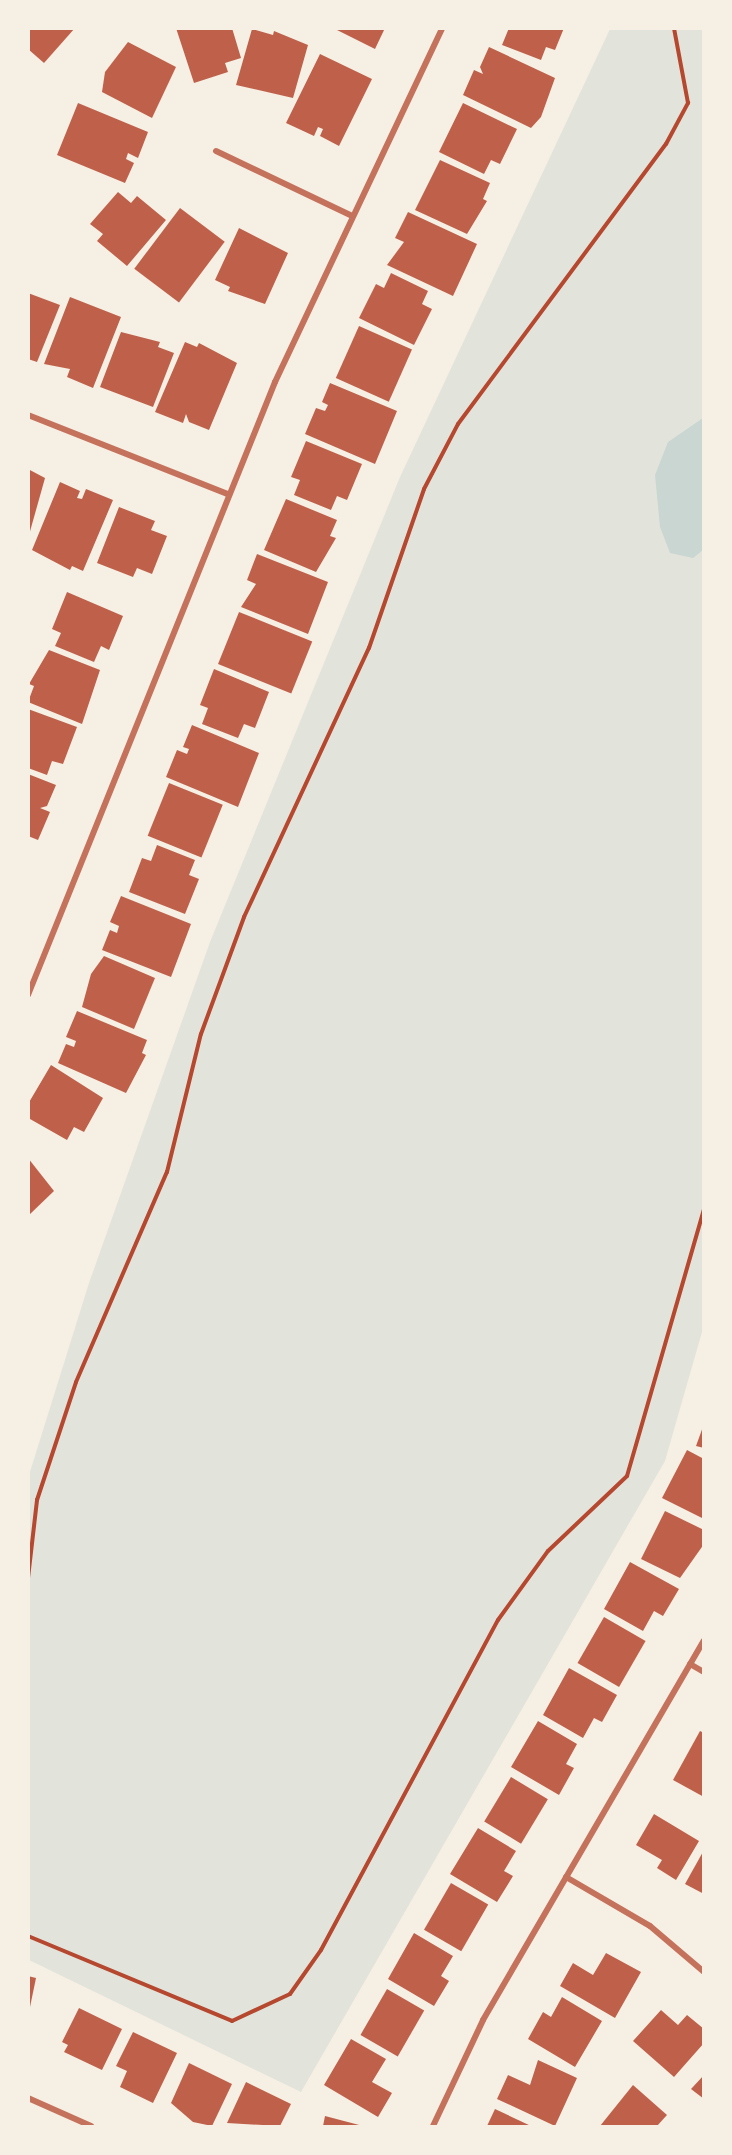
<!DOCTYPE html>
<html>
<head>
<meta charset="utf-8">
<style>
	body { margin:0 }
	#map { position:relative; width:732px; height:2155px; overflow:hidden; background:#f6efe4; font-family:"Public Sans",sans-serif }
	div>[style] { position:absolute }
	.green>* { inset:0; background:#e2e4dc }
	.water>* { inset:0; background:#c9d6d2 }
	.building>* { inset:0; background:#bf614a; transform-origin:0 0 }
	.path>* { height:4px; margin:-2px; padding:0 2px; transform-origin:2px; border-radius:2px; background:#b5482f }
	.minor>* { height:6px; margin:-3px; padding:0 3px; transform-origin:3px; border-radius:3px; background:#c5725c }
	span { translate:-50% -50%; white-space:nowrap; text-align:center; line-height:1.15; -webkit-text-stroke:5px #f6efe4; paint-order:stroke }
	.frame { position:absolute; inset:0; border:30px solid #f6efe4; pointer-events:none }
</style>
</head>
<body>
<div id="map">
	<div class="green">
		<i style="clip-path:polygon(610px 29px,703px 29px,704px 1325px,665px 1461px,301px 2092px,29px 1960px,29px 1475px,89px 1283px,210px 942px,400px 477px)"></i>
	</div>
	<div class="water">
		<i style="clip-path:polygon(703px 418px,703px 550px,693px 558px,670px 553px,660px 527px,655px 475px,668px 442px)"></i>
	</div>
	<div class="building">
		<i style="clip-path:polygon(28px 28px,75px 28px,44px 63px,28px 49px)"></i>
		<i style="clip-path:polygon(176px 28px,232px 28px,241px 58px,225px 63px,228px 72px,194px 83px)"></i>
		<i style="clip-path:polygon(333px 28px,385px 28px,375px 49px)"></i>
		<i style="clip-path:polygon(509px 28px,564px 28px,555px 50px,546px 47px,541px 60px,502px 45px)"></i>
		<i style="clip-path:polygon(252px 29px,273px 35px,274px 31px,308px 45px,293px 98px,236px 85px)"></i>
		<i style="clip-path:polygon(128px 42px,176px 67px,152px 118px,102px 92px,105px 72px)"></i>
		<i style="clip-path:polygon(489px 47px,555px 78px,541px 117px,531px 128px,463px 95px,474px 70px,483px 74px,480px 67px)"></i>
		<i style="clip-path:polygon(320px 54px,372px 79px,339px 146px,320px 136px,323px 129px,318px 127px,314px 136px,286px 123px)"></i>
		<i style="clip-path:polygon(78px 103px,148px 132px,138px 158px,128px 153px,126px 159px,134px 163px,125px 183px,57px 155px)"></i>
		<i style="clip-path:polygon(463px 103px,517px 129px,500px 164px,491px 160px,484px 174px,439px 152px)"></i>
		<i style="clip-path:polygon(440px 160px,490px 183px,483px 199px,487px 201px,467px 234px,415px 210px)"></i>
		<i style="clip-path:polygon(118px 192px,131px 203px,137px 196px,166px 220px,127px 266px,97px 241px,103px 234px,90px 224px)"></i>
		<i style="left:180px;top:208px;width:56px;height:76px;rotate:37deg"></i>
		<i style="clip-path:polygon(408px 212px,477px 244px,453px 296px,387px 265px,404px 242px,395px 238px)"></i>
		<i style="clip-path:polygon(239px 228px,288px 253px,265px 304px,228px 291px,230px 287px,215px 280px)"></i>
		<i style="clip-path:polygon(391px 273px,428px 291px,422px 304px,432px 309px,414px 345px,359px 318px,376px 284px,384px 288px)"></i>
		<i style="clip-path:polygon(28px 293px,60px 305px,37px 362px,28px 359px)"></i>
		<i style="clip-path:polygon(70px 297px,121px 317px,93px 388px,67px 377px,70px 369px,44px 364px)"></i>
		<i style="left:359px;top:326px;width:58px;height:57px;rotate:24deg"></i>
		<i style="clip-path:polygon(121px 332px,160px 342px,158px 347px,174px 353px,153px 407px,100px 387px)"></i>
		<i style="clip-path:polygon(185px 342px,197px 347px,199px 343px,237px 363px,209px 430px,189px 422px,186px 414px,183px 423px,155px 412px)"></i>
		<i style="clip-path:polygon(330px 383px,397px 411px,375px 464px,305px 434px,316px 408px,325px 411px,328px 405px,322px 402px)"></i>
		<i style="clip-path:polygon(306px 441px,362px 464px,347px 500px,337px 496px,331px 510px,294px 495px,300px 480px,291px 477px)"></i>
		<i style="clip-path:polygon(28px 469px,45px 478px,29px 535px,28px 535px)"></i>
		<i style="clip-path:polygon(60px 482px,80px 491px,77px 498px,82px 499px,86px 489px,113px 500px,83px 571px,72px 566px,70px 570px,32px 550px)"></i>
		<i style="clip-path:polygon(286px 499px,337px 520px,330px 536px,336px 538px,316px 572px,264px 550px)"></i>
		<i style="clip-path:polygon(119px 507px,155px 521px,151px 530px,167px 536px,152px 574px,137px 568px,133px 577px,97px 563px)"></i>
		<i style="clip-path:polygon(257px 554px,328px 582px,308px 634px,241px 607px,256px 584px,247px 580px)"></i>
		<i style="clip-path:polygon(67px 592px,123px 616px,109px 650px,101px 646px,94px 662px,55px 646px,61px 633px,52px 629px)"></i>
		<i style="left:239px;top:612px;width:79px;height:56px;rotate:22deg"></i>
		<i style="clip-path:polygon(49px 650px,100px 670px,82px 724px,28px 702px,34px 686px,29px 684px)"></i>
		<i style="clip-path:polygon(214px 669px,269px 692px,255px 728px,244px 724px,238px 738px,202px 724px,208px 708px,200px 705px)"></i>
		<i style="clip-path:polygon(28px 709px,77px 727px,63px 764px,52px 761px,47px 775px,28px 768px)"></i>
		<i style="clip-path:polygon(192px 725px,259px 753px,238px 807px,166px 777px,177px 750px,187px 754px,189px 749px,183px 747px)"></i>
		<i style="clip-path:polygon(28px 774px,56px 785px,47px 806px,40px 808px,50px 812px,38px 840px,28px 836px)"></i>
		<i style="left:169px;top:783px;width:58px;height:57px;rotate:22deg"></i>
		<i style="clip-path:polygon(157px 845px,195px 860px,189px 875px,199px 879px,185px 914px,129px 892px,142px 858px,151px 861px)"></i>
		<i style="clip-path:polygon(121px 896px,191px 924px,171px 977px,102px 950px,110px 930px,117px 933px,119px 926px,110px 922px)"></i>
		<i style="clip-path:polygon(104px 956px,155px 978px,134px 1029px,82px 1007px,91px 974px)"></i>
		<i style="clip-path:polygon(77px 1011px,147px 1040px,142px 1053px,146px 1055px,126px 1093px,58px 1063px,66px 1044px,74px 1047px,76px 1041px,66px 1037px)"></i>
		<i style="clip-path:polygon(51px 1065px,103px 1098px,84px 1132px,74px 1127px,67px 1140px,30px 1119px,28px 1104px)"></i>
		<i style="clip-path:polygon(28px 1158px,54px 1191px,28px 1216px)"></i>
		<i style="clip-path:polygon(704px 1424px,704px 1448px,696px 1446px)"></i>
		<i style="clip-path:polygon(687px 1450px,704px 1459px,704px 1519px,662px 1498px)"></i>
		<i style="clip-path:polygon(665px 1511px,704px 1530px,704px 1544px,680px 1578px,641px 1559px)"></i>
		<i style="clip-path:polygon(630px 1562px,679px 1589px,663px 1616px,654px 1611px,643px 1631px,604px 1609px)"></i>
		<i style="left:604px;top:1617px;width:48px;height:53px;rotate:30deg"></i>
		<i style="clip-path:polygon(569px 1668px,617px 1695px,602px 1722px,594px 1718px,583px 1738px,543px 1715px)"></i>
		<i style="clip-path:polygon(538px 1721px,577px 1744px,566px 1764px,574px 1768px,559px 1795px,511px 1767px)"></i>
		<i style="clip-path:polygon(700px 1731px,704px 1733px,704px 1797px,673px 1780px)"></i>
		<i style="left:511px;top:1777px;width:43px;height:52px;rotate:31deg"></i>
		<i style="clip-path:polygon(654px 1814px,699px 1841px,676px 1880px,657px 1868px,662px 1860px,636px 1845px)"></i>
		<i style="clip-path:polygon(478px 1828px,516px 1851px,504px 1871px,513px 1876px,497px 1902px,450px 1874px)"></i>
		<i style="clip-path:polygon(704px 1850px,704px 1894px,685px 1884px)"></i>
		<i style="left:451px;top:1883px;width:43px;height:54px;rotate:30deg"></i>
		<i style="clip-path:polygon(414px 1933px,453px 1956px,441px 1976px,449px 1981px,434px 2006px,388px 1979px)"></i>
		<i style="clip-path:polygon(606px 1953px,641px 1972px,615px 2018px,560px 1986px,573px 1963px,593px 1975px)"></i>
		<i style="clip-path:polygon(28px 1976px,36px 1978px,30px 2007px,28px 2007px)"></i>
		<i style="left:387px;top:1989px;width:43px;height:53px;rotate:30deg"></i>
		<i style="clip-path:polygon(562px 1997px,602px 2021px,575px 2067px,528px 2039px,543px 2012px,551px 2017px)"></i>
		<i style="clip-path:polygon(79px 2008px,122px 2029px,102px 2070px,64px 2052px,68px 2045px,62px 2042px)"></i>
		<i style="clip-path:polygon(661px 2010px,678px 2025px,687px 2015px,704px 2029px,704px 2043px,674px 2077px,633px 2041px)"></i>
		<i style="clip-path:polygon(133px 2032px,177px 2053px,153px 2103px,120px 2087px,127px 2071px,116px 2066px)"></i>
		<i style="clip-path:polygon(351px 2039px,386px 2059px,372px 2082px,392px 2093px,378px 2117px,324px 2085px)"></i>
		<i style="clip-path:polygon(538px 2060px,577px 2078px,555px 2126px,497px 2099px,508px 2075px,530px 2085px)"></i>
		<i style="clip-path:polygon(189px 2063px,232px 2084px,212px 2126px,193px 2122px,171px 2103px)"></i>
		<i style="clip-path:polygon(704px 2075px,704px 2099px,691px 2089px)"></i>
		<i style="clip-path:polygon(246px 2082px,291px 2104px,280px 2126px,227px 2123px)"></i>
		<i style="clip-path:polygon(633px 2085px,667px 2115px,657px 2126px,600px 2126px)"></i>
		<i style="clip-path:polygon(495px 2109px,531px 2126px,487px 2126px)"></i>
		<i style="clip-path:polygon(325px 2116px,363px 2126px,323px 2126px)"></i>
	</div>
	<div class="path">
		<i style="left:28px;top:1578px;width:79px;rotate:-83.4deg"></i>
		<i style="left:37px;top:1500px;width:124px;rotate:-71.7deg"></i>
		<i style="left:76px;top:1382px;width:229px;rotate:-66.6deg"></i>
		<i style="left:167px;top:1172px;width:142px;rotate:-76.2deg"></i>
		<i style="left:201px;top:1034px;width:125px;rotate:-69.8deg"></i>
		<i style="left:244px;top:917px;width:297px;rotate:-65.1deg"></i>
		<i style="left:369px;top:648px;width:168px;rotate:-70.9deg"></i>
		<i style="left:424px;top:489px;width:73px;rotate:-62.4deg"></i>
		<i style="left:458px;top:424px;width:349px;rotate:-53.4deg"></i>
		<i style="left:666px;top:144px;width:47px;rotate:-61.8deg"></i>
		<i style="left:688px;top:103px;width:76px;rotate:-100.6deg"></i>
		<i style="left:28px;top:1936px;width:221px;rotate:22.6deg"></i>
		<i style="left:232px;top:2021px;width:64px;rotate:-25deg"></i>
		<i style="left:290px;top:1994px;width:54px;rotate:-54.8deg"></i>
		<i style="left:321px;top:1950px;width:374px;rotate:-61.8deg"></i>
		<i style="left:498px;top:1620px;width:85px;rotate:-54.1deg"></i>
		<i style="left:548px;top:1551px;width:109px;rotate:-43.5deg"></i>
		<i style="left:627px;top:1476px;width:277px;rotate:-73.9deg"></i>
	</div>
	<div class="minor">
		<i style="left:216px;top:151px;width:151px;rotate:25.5deg"></i>
		<i style="left:28px;top:415px;width:215px;rotate:21.6deg"></i>
		<i style="left:28px;top:995px;width:661px;rotate:-68.05deg"></i>
		<i style="left:275px;top:382px;width:391px;rotate:-64.7deg"></i>
		<i style="left:690px;top:1664px;width:16px;rotate:30deg"></i>
		<i style="left:566px;top:1877px;width:97px;rotate:30.3deg"></i>
		<i style="left:650px;top:1926px;width:71px;rotate:40.4deg"></i>
		<i style="left:28px;top:2098px;width:69px;rotate:24deg"></i>
		<i style="left:433px;top:2126px;width:117px;rotate:-64.7deg"></i>
		<i style="left:483px;top:2020px;width:439px;rotate:-59.8deg"></i>
	</div>
	<div class="frame"></div>
</div>
</body>
</html>
